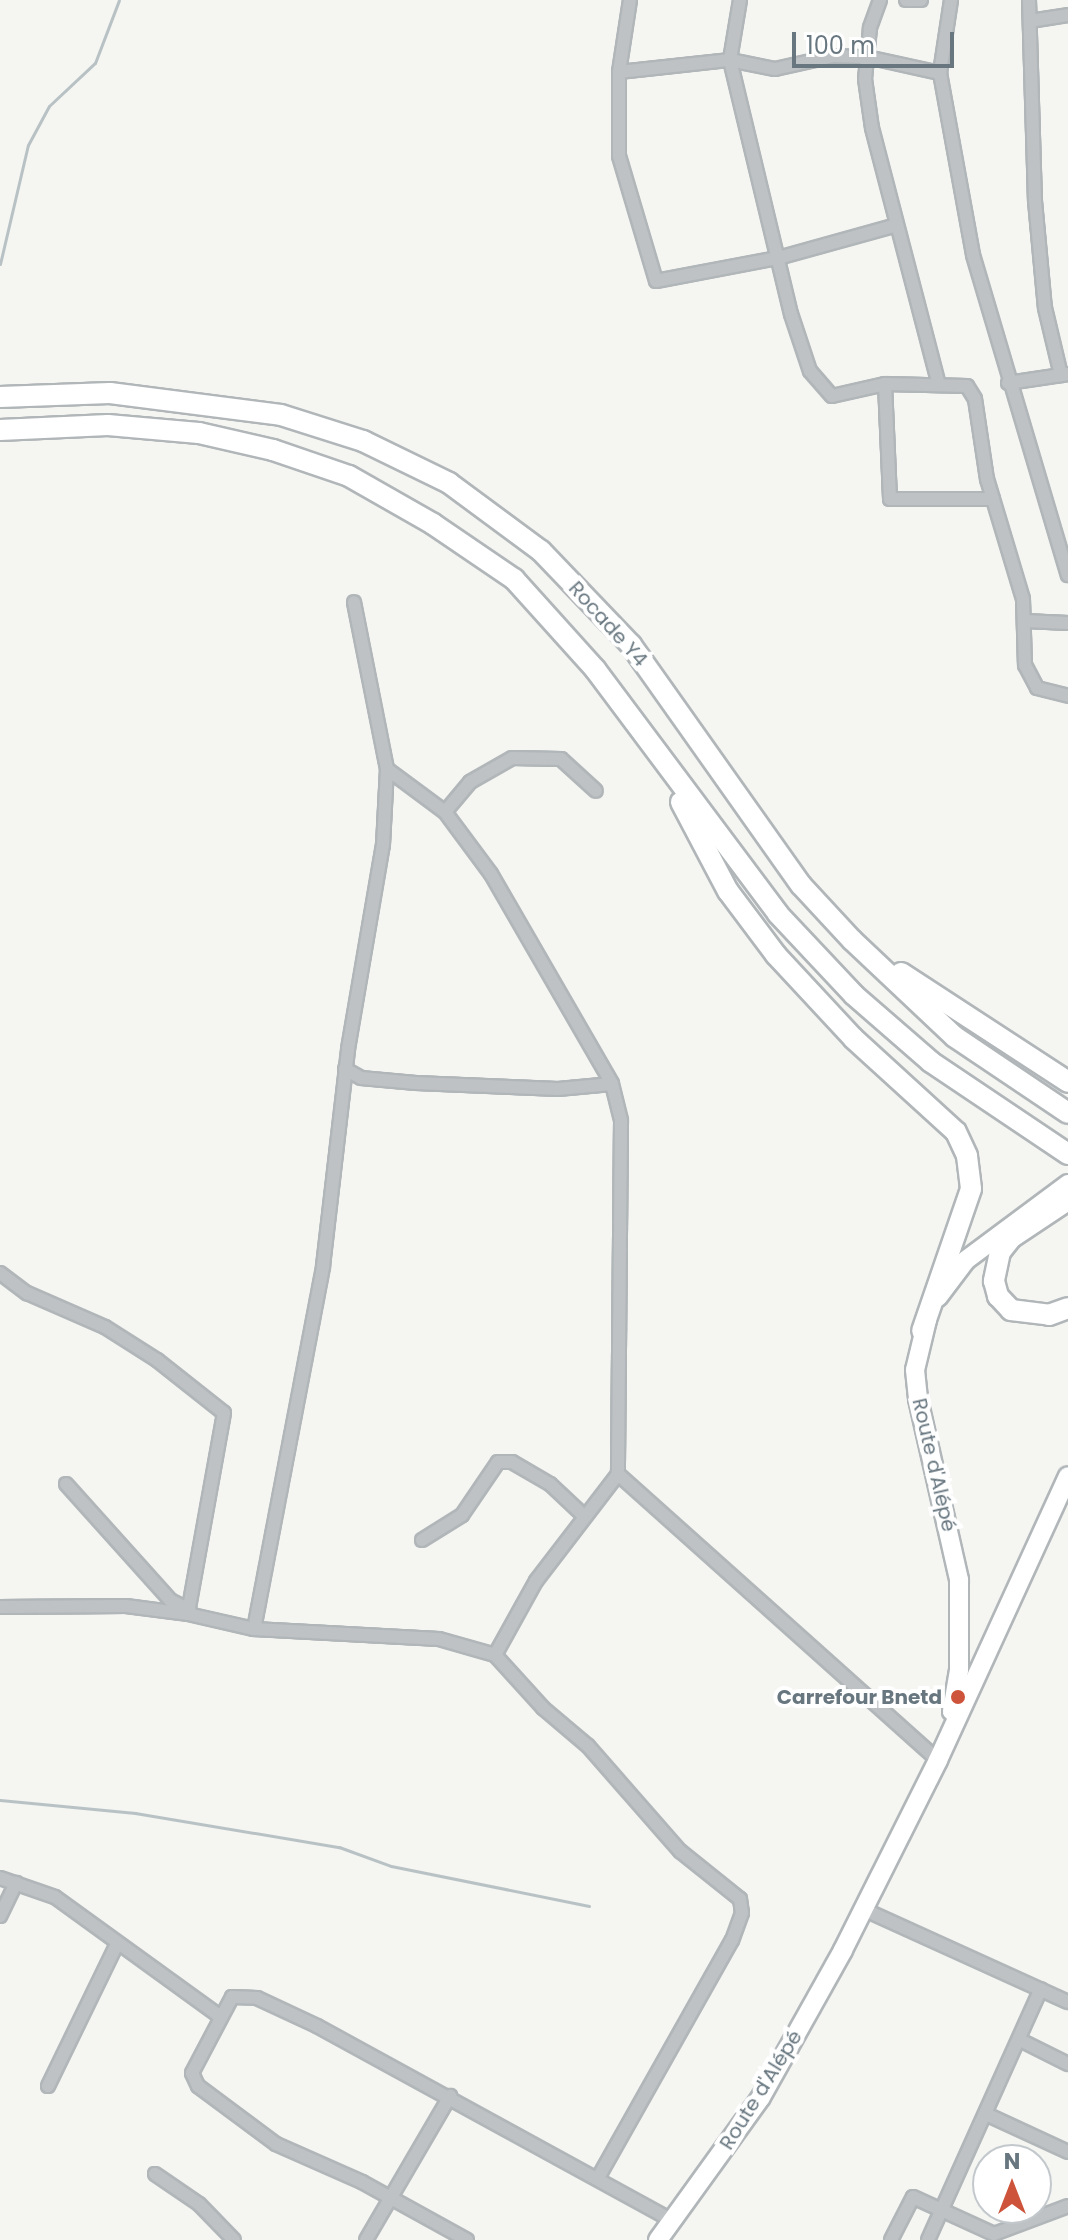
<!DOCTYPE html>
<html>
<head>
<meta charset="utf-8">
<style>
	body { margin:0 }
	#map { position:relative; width:1068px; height:2240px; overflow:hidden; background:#f5f5f2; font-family:Poppins,sans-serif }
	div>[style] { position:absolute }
	.stream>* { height:3px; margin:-1.5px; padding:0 1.5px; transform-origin:1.5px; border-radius:1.5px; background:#b8c2c5 }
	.roads { filter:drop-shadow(2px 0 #b1b6b9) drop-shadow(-2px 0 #b1b6b9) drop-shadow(0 2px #b1b6b9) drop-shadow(0 -2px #b1b6b9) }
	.minor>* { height:12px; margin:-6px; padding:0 6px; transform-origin:6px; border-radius:6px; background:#bec2c5 }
	.secondary>* { height:18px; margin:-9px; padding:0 9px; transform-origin:9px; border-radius:9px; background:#fff }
	.trunk>* { height:20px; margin:-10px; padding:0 10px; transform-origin:10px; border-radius:10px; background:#fff }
	.dots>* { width:22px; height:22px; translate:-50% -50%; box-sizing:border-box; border:4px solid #fff; border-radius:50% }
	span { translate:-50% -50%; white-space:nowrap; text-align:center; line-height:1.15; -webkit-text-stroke:8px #fff; paint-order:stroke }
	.street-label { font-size:20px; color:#67767f }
	.poi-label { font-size:20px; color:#67767f; font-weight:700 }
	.right { translate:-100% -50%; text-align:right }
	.north { position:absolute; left:972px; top:2144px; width:80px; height:80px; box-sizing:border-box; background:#fff; border:2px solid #c2c8cc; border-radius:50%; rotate:0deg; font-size:22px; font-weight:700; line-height:32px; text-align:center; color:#67767f }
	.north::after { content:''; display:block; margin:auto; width:28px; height:36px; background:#cd543a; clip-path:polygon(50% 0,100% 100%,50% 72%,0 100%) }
	.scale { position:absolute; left:792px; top:32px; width:162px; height:36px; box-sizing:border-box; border:4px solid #67767f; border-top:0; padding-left:10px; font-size:24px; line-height:28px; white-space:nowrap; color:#67767f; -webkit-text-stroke:6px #fff; paint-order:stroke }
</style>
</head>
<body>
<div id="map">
	<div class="stream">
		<i style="left:0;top:264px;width:122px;rotate:-76.8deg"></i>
		<i style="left:28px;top:145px;width:44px;rotate:-61.7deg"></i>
		<i style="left:49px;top:106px;width:63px;rotate:-43.1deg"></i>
		<i style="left:95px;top:63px;width:67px;rotate:-69.1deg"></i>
		<i style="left:0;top:1800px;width:136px;rotate:5.5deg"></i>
		<i style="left:135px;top:1813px;width:207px;rotate:9.5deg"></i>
		<i style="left:339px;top:1847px;width:55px;rotate:20.1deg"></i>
		<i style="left:391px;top:1866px;width:202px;rotate:11.4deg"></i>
	</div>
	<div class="roads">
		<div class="minor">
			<i style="left:630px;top:0;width:73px;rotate:98.7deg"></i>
			<i style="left:619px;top:72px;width:84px;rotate:90deg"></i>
			<i style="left:619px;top:156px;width:130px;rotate:73.5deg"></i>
			<i style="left:656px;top:281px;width:124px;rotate:-10.7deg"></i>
			<i style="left:778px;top:258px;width:123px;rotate:-15.5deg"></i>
			<i style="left:740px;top:0;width:61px;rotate:99.5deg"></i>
			<i style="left:730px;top:60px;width:261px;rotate:76.5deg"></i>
			<i style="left:791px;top:314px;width:60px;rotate:71.6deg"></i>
			<i style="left:810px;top:371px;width:33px;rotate:49deg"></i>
			<i style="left:832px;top:396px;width:54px;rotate:-12.8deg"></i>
			<i style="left:885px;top:384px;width:82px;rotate:1.4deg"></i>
			<i style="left:967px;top:386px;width:15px;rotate:58deg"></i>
			<i style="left:975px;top:399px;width:81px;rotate:81.5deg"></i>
			<i style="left:987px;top:479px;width:125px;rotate:73.3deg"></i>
			<i style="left:1023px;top:599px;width:66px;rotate:88.3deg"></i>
			<i style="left:1025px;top:665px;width:26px;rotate:62deg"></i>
			<i style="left:1037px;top:688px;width:32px;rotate:14deg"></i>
			<i style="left:880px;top:0;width:30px;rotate:110deg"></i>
			<i style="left:870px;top:28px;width:51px;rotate:95.6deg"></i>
			<i style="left:865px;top:79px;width:49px;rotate:81.9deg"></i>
			<i style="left:872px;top:128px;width:262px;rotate:75.4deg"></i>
			<i style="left:906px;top:0;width:15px"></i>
			<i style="left:951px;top:0;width:74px;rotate:98.6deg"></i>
			<i style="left:940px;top:73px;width:185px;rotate:79.7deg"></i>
			<i style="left:973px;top:255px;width:334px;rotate:73.5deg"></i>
			<i style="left:1029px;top:0;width:201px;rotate:88.3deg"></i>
			<i style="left:1035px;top:201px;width:107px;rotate:84.7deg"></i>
			<i style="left:1045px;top:308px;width:69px;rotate:76.6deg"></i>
			<i style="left:1030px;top:21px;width:38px;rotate:-9deg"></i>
			<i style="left:619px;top:72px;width:112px;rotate:-6.2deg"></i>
			<i style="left:730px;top:60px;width:46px;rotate:11.3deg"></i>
			<i style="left:775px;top:69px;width:59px;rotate:-12.6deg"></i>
			<i style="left:833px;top:56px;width:34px;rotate:2deg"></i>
			<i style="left:867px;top:57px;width:75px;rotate:12.4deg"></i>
			<i style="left:1008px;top:383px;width:61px;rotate:-8.5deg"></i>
			<i style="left:885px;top:384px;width:115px;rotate:87.5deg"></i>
			<i style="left:890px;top:499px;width:103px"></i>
			<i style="left:1025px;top:621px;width:43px;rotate:2.7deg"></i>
			<i style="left:387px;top:769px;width:72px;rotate:36.6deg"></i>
			<i style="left:445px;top:812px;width:77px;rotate:53.4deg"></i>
			<i style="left:491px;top:874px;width:242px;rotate:60deg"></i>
			<i style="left:612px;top:1084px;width:38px;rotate:76deg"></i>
			<i style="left:621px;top:1121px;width:353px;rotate:90.5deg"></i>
			<i style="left:618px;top:1474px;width:429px;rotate:41.8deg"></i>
			<i style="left:445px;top:812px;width:39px;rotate:-50deg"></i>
			<i style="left:470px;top:782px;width:48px;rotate:-29.7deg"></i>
			<i style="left:512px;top:758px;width:49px;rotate:1.2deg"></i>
			<i style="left:561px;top:759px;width:47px;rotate:42.4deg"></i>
			<i style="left:345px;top:1069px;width:18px;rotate:29deg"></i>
			<i style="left:361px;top:1078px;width:55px;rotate:5.2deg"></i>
			<i style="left:416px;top:1083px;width:142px;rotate:2.4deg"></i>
			<i style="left:558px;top:1089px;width:54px;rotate:-5.3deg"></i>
			<i style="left:0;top:1273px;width:34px;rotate:37deg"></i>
			<i style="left:27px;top:1293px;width:85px;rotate:23.6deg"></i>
			<i style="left:105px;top:1327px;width:62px;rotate:32.4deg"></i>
			<i style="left:157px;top:1360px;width:85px;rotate:38.3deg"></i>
			<i style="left:224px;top:1413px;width:204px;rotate:100.2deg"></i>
			<i style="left:188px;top:1614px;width:68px;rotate:12.8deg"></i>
			<i style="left:254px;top:1629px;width:185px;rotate:3.1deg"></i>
			<i style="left:439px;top:1639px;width:58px;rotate:15.9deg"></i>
			<i style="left:495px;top:1655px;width:72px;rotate:47.8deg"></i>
			<i style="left:543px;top:1708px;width:59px;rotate:40.2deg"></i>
			<i style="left:588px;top:1746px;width:140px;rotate:48.8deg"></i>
			<i style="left:680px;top:1851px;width:77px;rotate:38.7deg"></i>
			<i style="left:740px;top:1899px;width:14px;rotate:82deg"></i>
			<i style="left:742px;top:1913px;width:29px;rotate:110deg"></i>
			<i style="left:732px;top:1940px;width:273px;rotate:119.4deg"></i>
			<i style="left:66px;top:1484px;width:156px;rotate:48.1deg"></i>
			<i style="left:170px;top:1600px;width:22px;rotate:27deg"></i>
			<i style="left:422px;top:1540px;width:47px;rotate:-32deg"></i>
			<i style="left:462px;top:1515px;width:64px;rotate:-55.8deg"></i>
			<i style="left:498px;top:1462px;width:14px"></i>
			<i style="left:512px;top:1462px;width:44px;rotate:30.1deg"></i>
			<i style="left:550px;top:1484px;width:47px;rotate:43.3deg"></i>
			<i style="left:0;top:1607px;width:126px;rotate:-0.5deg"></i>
			<i style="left:126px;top:1606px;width:63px;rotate:7.4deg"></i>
			<i style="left:254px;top:1629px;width:369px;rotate:-79.2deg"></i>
			<i style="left:323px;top:1266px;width:218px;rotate:-83.4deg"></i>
			<i style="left:348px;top:1049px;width:207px;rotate:-80.3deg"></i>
			<i style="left:383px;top:845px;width:76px;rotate:-87deg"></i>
			<i style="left:387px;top:769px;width:170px;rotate:-101.2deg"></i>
			<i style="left:495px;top:1655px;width:85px;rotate:-61deg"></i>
			<i style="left:536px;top:1581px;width:135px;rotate:-52.5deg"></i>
			<i style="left:0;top:1878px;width:58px;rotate:19.1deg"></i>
			<i style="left:55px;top:1897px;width:201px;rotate:35.9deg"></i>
			<i style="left:863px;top:1909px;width:225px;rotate:24.4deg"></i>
			<i style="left:0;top:1916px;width:37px;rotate:-64deg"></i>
			<i style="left:1020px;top:2040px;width:54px;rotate:26.6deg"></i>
			<i style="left:48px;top:2086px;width:158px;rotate:-64.1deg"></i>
			<i style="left:988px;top:2115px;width:88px;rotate:24.8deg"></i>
			<i style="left:155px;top:2174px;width:53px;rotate:34.3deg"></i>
			<i style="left:199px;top:2204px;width:50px;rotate:45.8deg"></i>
			<i style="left:366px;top:2240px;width:167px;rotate:-59.7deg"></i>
			<i style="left:467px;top:2240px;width:120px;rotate:-151.1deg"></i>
			<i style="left:362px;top:2182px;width:94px;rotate:-156.2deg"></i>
			<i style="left:276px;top:2144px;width:97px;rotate:-143.4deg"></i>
			<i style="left:198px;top:2086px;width:14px;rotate:-115deg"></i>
			<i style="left:192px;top:2073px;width:86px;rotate:-62.2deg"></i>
			<i style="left:232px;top:1997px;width:25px;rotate:2deg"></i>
			<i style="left:257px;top:1998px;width:66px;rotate:25deg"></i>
			<i style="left:317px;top:2026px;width:406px;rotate:28.7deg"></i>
			<i style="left:891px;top:2240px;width:48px;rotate:-62.9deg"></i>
			<i style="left:913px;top:2197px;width:89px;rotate:24.6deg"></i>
			<i style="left:994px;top:2234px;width:79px;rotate:-20.7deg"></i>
			<i style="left:928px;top:2240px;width:275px;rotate:-65.8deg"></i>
		</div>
		<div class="secondary">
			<i style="left:938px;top:1297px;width:46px;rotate:-52.9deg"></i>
			<i style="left:966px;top:1260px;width:127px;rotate:-36.7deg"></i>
			<i style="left:927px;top:1320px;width:51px;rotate:103.5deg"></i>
			<i style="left:915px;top:1370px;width:29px;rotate:84deg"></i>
			<i style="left:918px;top:1399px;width:186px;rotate:77.2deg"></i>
			<i style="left:959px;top:1580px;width:90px;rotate:90deg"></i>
			<i style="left:959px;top:1670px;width:42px;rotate:99.7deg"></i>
			<i style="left:658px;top:2240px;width:176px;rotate:-54.2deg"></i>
			<i style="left:761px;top:2097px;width:168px;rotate:-60.8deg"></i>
			<i style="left:843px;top:1950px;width:212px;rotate:-63.4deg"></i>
			<i style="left:938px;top:1760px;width:312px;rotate:-65.4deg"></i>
		</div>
		<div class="trunk">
			<i style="left:0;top:397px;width:110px;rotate:-2.1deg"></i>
			<i style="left:110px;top:393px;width:172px;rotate:7.3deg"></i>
			<i style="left:281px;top:415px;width:86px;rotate:17.6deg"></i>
			<i style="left:363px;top:441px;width:96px;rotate:26deg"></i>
			<i style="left:449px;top:483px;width:114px;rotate:36.5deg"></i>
			<i style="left:541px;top:551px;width:130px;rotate:46.2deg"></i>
			<i style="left:631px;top:645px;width:294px;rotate:54.7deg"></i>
			<i style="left:801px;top:885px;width:75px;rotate:47.2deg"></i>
			<i style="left:852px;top:940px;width:141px;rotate:43.3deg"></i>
			<i style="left:955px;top:1037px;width:136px;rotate:33.9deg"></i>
			<i style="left:0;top:430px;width:108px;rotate:-2.7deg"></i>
			<i style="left:108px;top:425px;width:91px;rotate:5deg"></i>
			<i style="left:199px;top:433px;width:76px;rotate:12.9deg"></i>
			<i style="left:273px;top:450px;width:80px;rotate:18.9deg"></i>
			<i style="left:349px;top:476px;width:97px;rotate:29.7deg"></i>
			<i style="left:433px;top:524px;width:98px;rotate:34.2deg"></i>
			<i style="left:514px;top:579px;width:121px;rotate:48deg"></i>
			<i style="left:595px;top:669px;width:306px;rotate:53.2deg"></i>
			<i style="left:778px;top:914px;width:111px;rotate:46.8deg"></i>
			<i style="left:854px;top:995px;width:102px;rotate:41deg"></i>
			<i style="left:931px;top:1062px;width:165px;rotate:33.9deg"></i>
			<i style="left:681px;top:802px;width:101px;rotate:62.2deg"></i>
			<i style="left:728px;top:891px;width:80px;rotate:53.1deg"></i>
			<i style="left:776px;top:955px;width:113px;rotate:47.1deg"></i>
			<i style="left:853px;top:1038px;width:139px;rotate:42.4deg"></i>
			<i style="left:956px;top:1132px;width:26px;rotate:65deg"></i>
			<i style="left:967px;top:1156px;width:33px;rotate:83deg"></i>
			<i style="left:971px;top:1189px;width:150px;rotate:109deg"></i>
			<i style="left:901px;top:973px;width:199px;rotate:33.1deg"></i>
			<i style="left:1068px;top:1200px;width:69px;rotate:146.3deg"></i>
			<i style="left:1011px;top:1238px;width:18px;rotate:128deg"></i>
			<i style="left:1000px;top:1252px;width:30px;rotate:102deg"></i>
			<i style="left:994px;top:1281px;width:16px;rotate:75deg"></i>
			<i style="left:998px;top:1296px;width:19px;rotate:47deg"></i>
			<i style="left:1011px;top:1310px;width:38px;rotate:7deg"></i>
			<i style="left:1049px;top:1315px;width:20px;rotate:-20deg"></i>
		</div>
	</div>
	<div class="dots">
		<i style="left:958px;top:1697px;background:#cd543a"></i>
	</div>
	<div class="street-label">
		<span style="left:608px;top:624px;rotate:48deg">Rocade Y4</span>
		<span style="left:934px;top:1465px;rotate:77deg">Route d'Alépé</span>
		<span style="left:761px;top:2090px;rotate:-58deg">Route d'Alépé</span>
	</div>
	<div class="poi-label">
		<span class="right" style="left:942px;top:1697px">Carrefour Bnetd</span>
	</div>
	<div class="north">N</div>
	<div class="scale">100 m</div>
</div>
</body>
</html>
